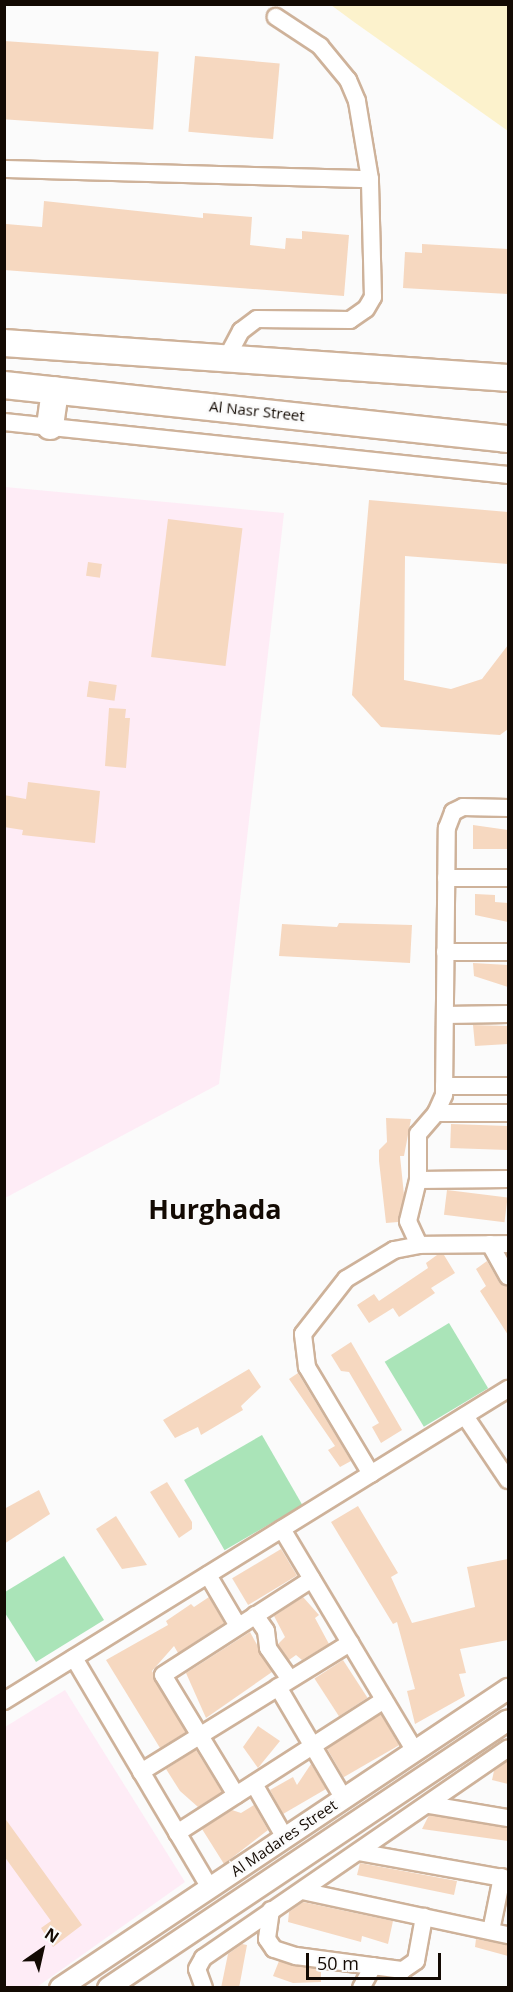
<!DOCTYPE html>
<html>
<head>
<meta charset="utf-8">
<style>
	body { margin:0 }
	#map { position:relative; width:513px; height:1992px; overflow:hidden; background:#fbfbfb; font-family:"Open Sans",sans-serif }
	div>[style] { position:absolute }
	.education>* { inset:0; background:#feecf6 }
	.green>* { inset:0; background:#aae4b8; transform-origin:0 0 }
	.sand>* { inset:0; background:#fcf2cc }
	.building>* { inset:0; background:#f6d8c0; transform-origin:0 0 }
	.roads { filter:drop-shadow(2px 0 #ceb29a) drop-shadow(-2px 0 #ceb29a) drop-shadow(0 2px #ceb29a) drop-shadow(0 -2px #ceb29a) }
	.minor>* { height:16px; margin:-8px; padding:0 8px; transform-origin:8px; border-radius:8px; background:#fff }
	.tertiary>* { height:20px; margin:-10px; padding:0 10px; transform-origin:10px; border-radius:10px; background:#fff }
	.primary>* { height:26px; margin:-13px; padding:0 13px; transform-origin:13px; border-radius:13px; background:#fff }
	span { translate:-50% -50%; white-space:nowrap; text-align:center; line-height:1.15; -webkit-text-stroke:5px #fbfbfb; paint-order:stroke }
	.street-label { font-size:15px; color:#130a03 }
	.town-label { font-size:27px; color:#130a03; font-weight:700 }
	.frame { position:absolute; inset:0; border:6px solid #130a03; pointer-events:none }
	.north { position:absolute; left:12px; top:1920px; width:60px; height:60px; -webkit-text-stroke:4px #fbfbfb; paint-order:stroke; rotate:34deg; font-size:16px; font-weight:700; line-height:24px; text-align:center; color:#130a03 }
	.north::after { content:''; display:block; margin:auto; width:21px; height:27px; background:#130a03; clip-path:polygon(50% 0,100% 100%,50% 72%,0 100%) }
	.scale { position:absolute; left:306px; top:1953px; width:135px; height:27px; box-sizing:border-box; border:3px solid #130a03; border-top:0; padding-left:8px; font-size:18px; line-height:21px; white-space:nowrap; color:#130a03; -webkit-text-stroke:4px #fbfbfb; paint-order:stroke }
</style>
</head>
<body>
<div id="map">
	<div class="education">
		<i style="clip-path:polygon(5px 487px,284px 513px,219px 1084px,5px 1198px)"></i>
		<i style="clip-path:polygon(65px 1690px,185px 1882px,37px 1987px,5px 1988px,5px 1727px)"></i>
	</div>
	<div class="green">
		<i style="left:449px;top:1323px;width:76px;height:75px;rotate:59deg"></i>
		<i style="left:262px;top:1435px;width:81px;height:90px;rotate:60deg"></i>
		<i style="clip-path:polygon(64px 1556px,104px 1620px,36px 1662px,5px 1613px,5px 1592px)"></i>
	</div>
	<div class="sand">
		<i style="clip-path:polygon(331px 5px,508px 5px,508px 131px,354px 22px)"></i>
	</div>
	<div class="building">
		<i style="left:4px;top:41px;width:155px;height:78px;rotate:4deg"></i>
		<i style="left:195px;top:56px;width:85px;height:76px;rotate:5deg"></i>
		<i style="clip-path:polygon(44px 201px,203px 218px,203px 213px,252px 217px,250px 245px,285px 249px,286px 238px,302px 239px,302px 231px,349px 235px,344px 296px,4px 270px,6px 224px,42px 227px)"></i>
		<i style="clip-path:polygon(422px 244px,508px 249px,508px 294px,403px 288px,405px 252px,422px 253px)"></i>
		<i style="clip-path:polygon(369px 500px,508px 512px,508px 564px,405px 556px,404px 680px,451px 689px,482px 679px,508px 645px,508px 729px,500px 735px,381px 727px,352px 695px)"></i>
		<i style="left:168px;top:519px;width:75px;height:139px;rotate:7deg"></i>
		<i style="left:88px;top:562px;width:14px;height:14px;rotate:8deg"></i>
		<i style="left:89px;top:681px;width:28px;height:16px;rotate:8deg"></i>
		<i style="clip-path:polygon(109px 708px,126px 709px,125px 718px,130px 718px,126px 768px,105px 766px)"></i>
		<i style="clip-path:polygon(28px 782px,100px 791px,95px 843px,22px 835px,23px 830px,4px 827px,4px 795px,26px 799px)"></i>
		<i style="clip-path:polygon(473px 825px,508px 830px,508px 849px,473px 849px)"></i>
		<i style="clip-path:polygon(475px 894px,495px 895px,495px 902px,508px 903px,508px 922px,475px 915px)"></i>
		<i style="clip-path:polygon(339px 923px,412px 925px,410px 963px,279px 956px,282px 924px,337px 927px)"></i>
		<i style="clip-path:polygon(473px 963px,508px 965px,508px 987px,474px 976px)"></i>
		<i style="clip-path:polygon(473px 1025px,508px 1026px,508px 1044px,475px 1046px)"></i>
		<i style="clip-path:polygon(386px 1118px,411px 1119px,404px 1156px,400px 1156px,404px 1195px,398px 1222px,386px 1223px,379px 1161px,379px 1150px,387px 1142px)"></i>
		<i style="left:451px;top:1124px;width:57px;height:24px;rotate:2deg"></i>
		<i style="left:447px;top:1190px;width:61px;height:25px;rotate:7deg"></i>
		<i style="clip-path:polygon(437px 1255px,444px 1255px,455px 1273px,431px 1288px,435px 1293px,399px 1317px,393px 1308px,369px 1323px,357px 1305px,374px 1294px,379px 1301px,428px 1268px,426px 1263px)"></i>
		<i style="clip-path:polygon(487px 1261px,499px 1282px,508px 1287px,508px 1335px,480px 1291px,486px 1286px,476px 1269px)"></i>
		<i style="clip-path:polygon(351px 1342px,402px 1430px,381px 1443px,372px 1427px,379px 1423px,349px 1372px,341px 1371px,331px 1355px)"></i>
		<i style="clip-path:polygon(249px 1369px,261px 1387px,241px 1406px,243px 1410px,201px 1435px,198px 1427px,175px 1438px,163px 1420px)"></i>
		<i style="clip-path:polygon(298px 1373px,351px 1461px,340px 1467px,328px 1450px,335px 1446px,289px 1379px)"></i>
		<i style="clip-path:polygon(167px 1482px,192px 1522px,192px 1529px,179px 1538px,150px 1492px)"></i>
		<i style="clip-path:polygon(39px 1490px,50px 1514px,4px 1544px,4px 1509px)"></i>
		<i style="clip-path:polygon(358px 1506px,398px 1573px,391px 1577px,412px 1623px,475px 1607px,467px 1567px,508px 1559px,508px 1640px,460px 1649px,466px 1673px,459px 1674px,465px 1696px,415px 1724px,407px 1691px,415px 1689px,397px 1622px,393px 1624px,331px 1522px)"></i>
		<i style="clip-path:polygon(116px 1516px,147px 1565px,122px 1569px,96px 1529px)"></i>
		<i style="left:281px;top:1549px;width:31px;height:57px;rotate:59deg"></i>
		<i style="clip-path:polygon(209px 1597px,224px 1623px,178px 1653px,174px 1646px,152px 1671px,186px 1732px,160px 1748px,106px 1660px,168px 1625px,166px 1621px,191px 1604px,194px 1607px)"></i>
		<i style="clip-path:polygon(303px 1597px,319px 1615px,315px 1618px,329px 1644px,302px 1660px,296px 1655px,289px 1660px,278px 1644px,285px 1637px,274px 1616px)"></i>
		<i style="clip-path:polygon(250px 1632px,272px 1672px,206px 1718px,186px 1673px)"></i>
		<i style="left:343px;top:1660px;width:45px;height:34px;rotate:57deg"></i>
		<i style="left:381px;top:1714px;width:36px;height:64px;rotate:60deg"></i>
		<i style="clip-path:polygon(258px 1726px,280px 1741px,258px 1768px,243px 1747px)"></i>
		<i style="clip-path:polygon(196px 1750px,222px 1792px,198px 1807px,180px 1791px,166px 1769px)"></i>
		<i style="clip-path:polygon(508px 1760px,508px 1784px,492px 1780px,494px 1771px)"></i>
		<i style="clip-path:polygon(311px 1764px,326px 1789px,283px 1814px,270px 1790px,293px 1777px,297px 1785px)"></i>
		<i style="clip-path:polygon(254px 1805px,268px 1830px,224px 1864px,202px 1829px,232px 1810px,241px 1813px)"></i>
		<i style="clip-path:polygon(429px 1815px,508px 1828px,508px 1841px,422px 1829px)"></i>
		<i style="clip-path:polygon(4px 1817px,82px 1925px,53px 1947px,41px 1928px,51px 1921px,4px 1856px)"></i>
		<i style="clip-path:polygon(360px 1863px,457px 1881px,454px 1895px,357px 1875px)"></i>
		<i style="clip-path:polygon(303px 1902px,393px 1921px,388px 1944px,362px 1936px,361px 1942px,288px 1922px,289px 1912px)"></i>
		<i style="clip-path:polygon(476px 1939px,508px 1945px,508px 1956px,475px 1947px)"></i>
		<i style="clip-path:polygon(242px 1944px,247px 1945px,239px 1988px,221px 1988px,228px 1954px)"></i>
		<i style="clip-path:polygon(279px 1961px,321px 1970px,321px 1982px,293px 1983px,273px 1976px)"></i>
	</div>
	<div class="roads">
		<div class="minor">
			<i style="left:4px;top:169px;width:366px;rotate:1.6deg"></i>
			<i style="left:226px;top:359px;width:32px;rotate:-62deg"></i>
			<i style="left:241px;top:331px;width:20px;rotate:-37deg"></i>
			<i style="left:257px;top:319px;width:93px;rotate:0.6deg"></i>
			<i style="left:350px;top:320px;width:19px;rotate:-35deg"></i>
			<i style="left:366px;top:309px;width:14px;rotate:-60deg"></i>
			<i style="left:373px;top:297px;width:118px;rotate:-91.5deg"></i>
			<i style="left:370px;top:179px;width:79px;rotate:-99.5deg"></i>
			<i style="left:357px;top:101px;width:23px;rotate:-113deg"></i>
			<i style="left:348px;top:80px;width:44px;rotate:-129.5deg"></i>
			<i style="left:320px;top:46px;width:53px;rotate:-146.6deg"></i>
			<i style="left:4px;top:422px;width:507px;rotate:6deg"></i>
			<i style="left:446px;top:878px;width:62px"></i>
			<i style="left:445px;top:952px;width:63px"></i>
			<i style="left:445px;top:1015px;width:63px;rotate:-0.9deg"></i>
			<i style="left:444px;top:1086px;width:64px"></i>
			<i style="left:436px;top:1113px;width:72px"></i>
			<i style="left:418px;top:1180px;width:90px;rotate:-0.6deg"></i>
			<i style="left:490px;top:1244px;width:37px;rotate:61deg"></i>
			<i style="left:419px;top:1245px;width:26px;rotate:-115deg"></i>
			<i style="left:408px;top:1221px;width:42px;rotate:-76.3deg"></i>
			<i style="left:418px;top:1180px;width:46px;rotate:-90deg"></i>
			<i style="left:418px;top:1134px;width:28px;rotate:-49deg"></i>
			<i style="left:436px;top:1113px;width:20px;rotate:-66deg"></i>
			<i style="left:444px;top:1095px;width:267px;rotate:-89.4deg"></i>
			<i style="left:447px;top:828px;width:17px;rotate:-69deg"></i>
			<i style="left:453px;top:812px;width:11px;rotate:-27deg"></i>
			<i style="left:463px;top:807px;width:45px;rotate:1.3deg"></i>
			<i style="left:465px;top:1416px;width:77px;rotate:56.1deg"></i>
			<i style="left:371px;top:1474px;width:125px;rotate:-120.9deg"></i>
			<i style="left:307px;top:1367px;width:33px;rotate:-97deg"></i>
			<i style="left:303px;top:1334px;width:70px;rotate:-52deg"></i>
			<i style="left:346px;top:1279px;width:56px;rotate:-31.1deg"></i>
			<i style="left:394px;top:1250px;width:25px;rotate:-11deg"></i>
			<i style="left:419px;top:1245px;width:89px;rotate:-0.6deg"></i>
			<i style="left:282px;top:1529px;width:259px;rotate:59.1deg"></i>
			<i style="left:208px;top:1575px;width:59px;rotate:59.5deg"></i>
			<i style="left:255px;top:1615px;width:19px;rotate:55deg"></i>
			<i style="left:266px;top:1631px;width:17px;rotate:83deg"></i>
			<i style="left:268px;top:1648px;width:38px;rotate:55deg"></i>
			<i style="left:74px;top:1658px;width:267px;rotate:59.4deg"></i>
			<i style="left:278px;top:1687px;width:130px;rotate:59.5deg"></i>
			<i style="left:4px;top:1701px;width:593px;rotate:-31.76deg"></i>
			<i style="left:141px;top:1772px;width:246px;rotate:-31.7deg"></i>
			<i style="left:254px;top:1784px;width:62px;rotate:60.1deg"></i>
			<i style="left:236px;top:1795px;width:140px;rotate:-121.3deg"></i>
			<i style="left:163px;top:1675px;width:177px;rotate:-32.8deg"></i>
			<i style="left:430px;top:1805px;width:79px;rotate:9.5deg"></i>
			<i style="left:177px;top:1833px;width:246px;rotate:-32.7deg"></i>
			<i style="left:358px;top:1852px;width:152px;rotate:10.2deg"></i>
			<i style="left:302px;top:1891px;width:211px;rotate:12.1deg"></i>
			<i style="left:271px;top:1910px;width:29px;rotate:98deg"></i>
			<i style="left:267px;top:1939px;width:12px;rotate:55deg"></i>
			<i style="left:274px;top:1949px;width:23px;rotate:18deg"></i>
			<i style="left:296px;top:1956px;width:108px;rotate:7.5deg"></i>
			<i style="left:403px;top:1970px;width:16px;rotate:-35deg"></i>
			<i style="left:416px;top:1961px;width:45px;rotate:-79.7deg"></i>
			<i style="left:491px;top:1931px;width:55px;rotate:-78.5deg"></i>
			<i style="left:204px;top:1988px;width:20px;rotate:-110deg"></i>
			<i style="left:197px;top:1969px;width:13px;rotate:-61deg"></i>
			<i style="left:203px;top:1958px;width:370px;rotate:-34.5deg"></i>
			<i style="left:361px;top:1988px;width:25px;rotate:-61deg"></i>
		</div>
		<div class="tertiary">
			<i style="left:60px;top:1988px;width:539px;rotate:-33.72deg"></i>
			<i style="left:108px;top:1988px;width:481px;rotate:-33.8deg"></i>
		</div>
		<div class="primary">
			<i style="left:4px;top:343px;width:505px;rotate:3.97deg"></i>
			<i style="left:4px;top:385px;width:507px;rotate:6.12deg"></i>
			<i style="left:50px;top:426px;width:36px;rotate:-82deg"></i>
		</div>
	</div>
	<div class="street-label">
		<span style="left:257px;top:411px;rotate:6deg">Al Nasr Street</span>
		<span style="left:284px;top:1838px;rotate:-34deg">Al Madares Street</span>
	</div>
	<div class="town-label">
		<span style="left:215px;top:1209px">Hurghada</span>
	</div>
	<div class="frame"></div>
	<div class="north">N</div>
	<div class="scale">50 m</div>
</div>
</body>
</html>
